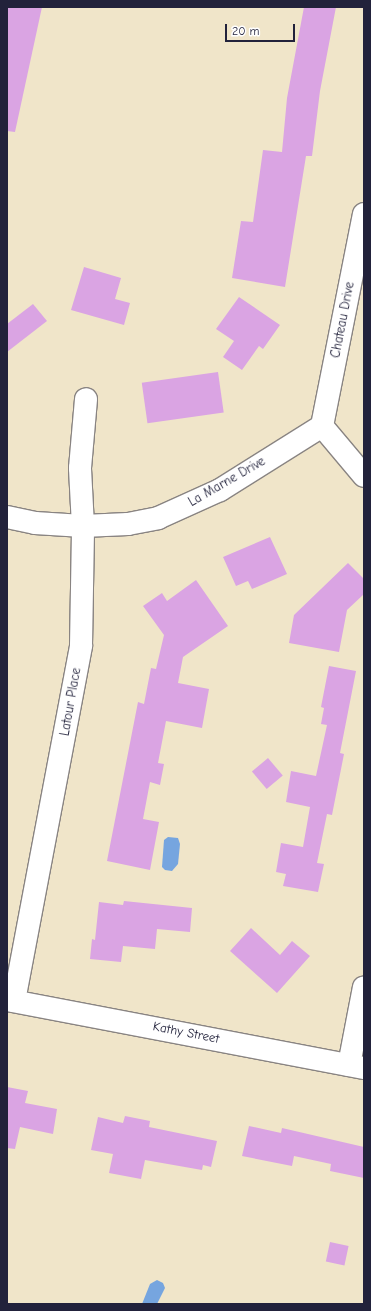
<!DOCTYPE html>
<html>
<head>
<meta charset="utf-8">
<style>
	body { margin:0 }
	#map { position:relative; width:371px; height:1311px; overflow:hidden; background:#f0e5c9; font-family:"Comic Neue",sans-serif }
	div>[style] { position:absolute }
	.water>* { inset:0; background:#76a5df }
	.building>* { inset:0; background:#daa4e3; transform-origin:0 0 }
	.roads { filter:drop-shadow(1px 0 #898482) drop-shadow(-1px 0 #898482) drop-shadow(0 1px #898482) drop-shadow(0 -1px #898482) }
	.minor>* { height:22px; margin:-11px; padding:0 11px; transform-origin:11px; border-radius:11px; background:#fff }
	span { translate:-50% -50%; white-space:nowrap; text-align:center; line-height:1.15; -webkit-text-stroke:3px #fff; paint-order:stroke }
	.street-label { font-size:13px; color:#22223b }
	.frame { position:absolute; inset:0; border:8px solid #22223b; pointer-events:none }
	.scale { position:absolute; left:225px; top:24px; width:70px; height:18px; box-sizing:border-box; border:2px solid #22223b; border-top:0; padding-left:5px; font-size:12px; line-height:14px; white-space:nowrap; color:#22223b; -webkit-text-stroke:3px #fff; paint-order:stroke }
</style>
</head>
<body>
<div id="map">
	<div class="water">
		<i style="clip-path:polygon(168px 837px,178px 838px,180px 844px,178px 864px,172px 871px,165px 870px,162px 867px,164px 840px)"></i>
		<i style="clip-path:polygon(157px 1280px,163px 1283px,165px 1288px,157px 1304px,142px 1304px,150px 1284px)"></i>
	</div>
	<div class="building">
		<i style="clip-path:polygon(7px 7px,42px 7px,15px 132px,7px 131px)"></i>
		<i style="clip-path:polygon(304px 7px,336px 7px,320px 91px,312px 156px,306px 156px,285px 287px,232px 278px,241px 221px,253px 222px,263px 150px,282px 152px,287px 98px)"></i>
		<i style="clip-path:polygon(84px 267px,121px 278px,115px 299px,130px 303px,124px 325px,71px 310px)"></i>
		<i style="clip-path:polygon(239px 297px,280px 325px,263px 349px,259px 346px,242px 370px,223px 357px,234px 341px,216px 329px)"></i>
		<i style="clip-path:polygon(33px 304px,47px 321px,7px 352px,7px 324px)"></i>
		<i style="left:218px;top:372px;width:41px;height:77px;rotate:82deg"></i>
		<i style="clip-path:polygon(270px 537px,287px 574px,252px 589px,248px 581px,236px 586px,223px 557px)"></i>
		<i style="clip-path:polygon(348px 563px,364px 579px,364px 594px,347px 610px,339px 652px,289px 643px,294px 615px)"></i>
		<i style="clip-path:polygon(196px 580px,228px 626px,183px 657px,178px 683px,209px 689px,202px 728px,166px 721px,158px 763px,164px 764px,160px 785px,150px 782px,143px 819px,159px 822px,150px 870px,107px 861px,138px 702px,144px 704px,151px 668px,156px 669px,164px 635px,143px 606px,162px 593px,167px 601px)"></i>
		<i style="clip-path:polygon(329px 666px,356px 671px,340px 753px,344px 754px,332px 815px,327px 814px,317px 863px,324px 864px,318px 892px,283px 886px,286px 874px,276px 872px,281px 843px,303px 847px,310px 807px,286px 802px,291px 771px,316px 776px,327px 725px,321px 724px,324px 708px,321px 707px)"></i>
		<i style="left:268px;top:758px;width:23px;height:21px;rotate:50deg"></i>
		<i style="clip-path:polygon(124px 901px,192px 908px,190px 932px,157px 929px,155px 949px,123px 946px,121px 962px,90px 959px,92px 939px,95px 940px,99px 902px,123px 905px)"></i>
		<i style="clip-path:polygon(251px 928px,280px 955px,292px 941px,310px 956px,277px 993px,230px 951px)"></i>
		<i style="clip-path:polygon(7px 1087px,28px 1091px,25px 1103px,57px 1109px,53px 1134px,20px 1127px,15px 1149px,7px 1148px)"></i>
		<i style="clip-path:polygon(125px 1116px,150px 1121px,149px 1127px,217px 1141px,211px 1167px,203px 1165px,202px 1170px,145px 1160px,141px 1179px,109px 1173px,113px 1154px,91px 1150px,98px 1117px,123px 1123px)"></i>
		<i style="clip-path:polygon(249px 1126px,281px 1133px,282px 1128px,364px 1147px,364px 1178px,330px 1171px,331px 1164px,294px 1156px,292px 1166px,242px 1156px)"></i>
		<i style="left:330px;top:1242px;width:19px;height:20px;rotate:12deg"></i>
	</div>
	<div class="roads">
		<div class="minor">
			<i style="left:322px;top:426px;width:216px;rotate:-78.8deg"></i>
			<i style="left:322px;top:426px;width:65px;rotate:50deg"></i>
			<i style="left:7px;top:517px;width:29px;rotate:12deg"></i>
			<i style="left:35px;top:523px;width:48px;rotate:3.6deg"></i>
			<i style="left:83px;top:526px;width:45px;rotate:-2.5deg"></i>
			<i style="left:128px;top:524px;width:31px;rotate:-11deg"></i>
			<i style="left:158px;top:518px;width:68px;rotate:-24.3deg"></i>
			<i style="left:220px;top:490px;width:120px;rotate:-32.1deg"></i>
			<i style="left:7px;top:1000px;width:363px;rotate:10.8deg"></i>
			<i style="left:14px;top:1001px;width:362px;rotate:-79.3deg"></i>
			<i style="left:81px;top:645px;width:119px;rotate:-89deg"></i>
			<i style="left:83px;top:526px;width:58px;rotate:-93deg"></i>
			<i style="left:80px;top:468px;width:69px;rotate:-85deg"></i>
			<i style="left:349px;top:1065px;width:79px;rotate:-79.1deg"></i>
		</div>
	</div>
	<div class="street-label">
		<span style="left:343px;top:320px;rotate:-79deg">Chateau Drive</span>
		<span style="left:227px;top:482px;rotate:-30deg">La Marne Drive</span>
		<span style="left:71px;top:702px;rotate:-80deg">Latour Place</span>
		<span style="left:186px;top:1033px;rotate:11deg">Kathy Street</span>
	</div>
	<div class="frame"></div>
	<div class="scale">20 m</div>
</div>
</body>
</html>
